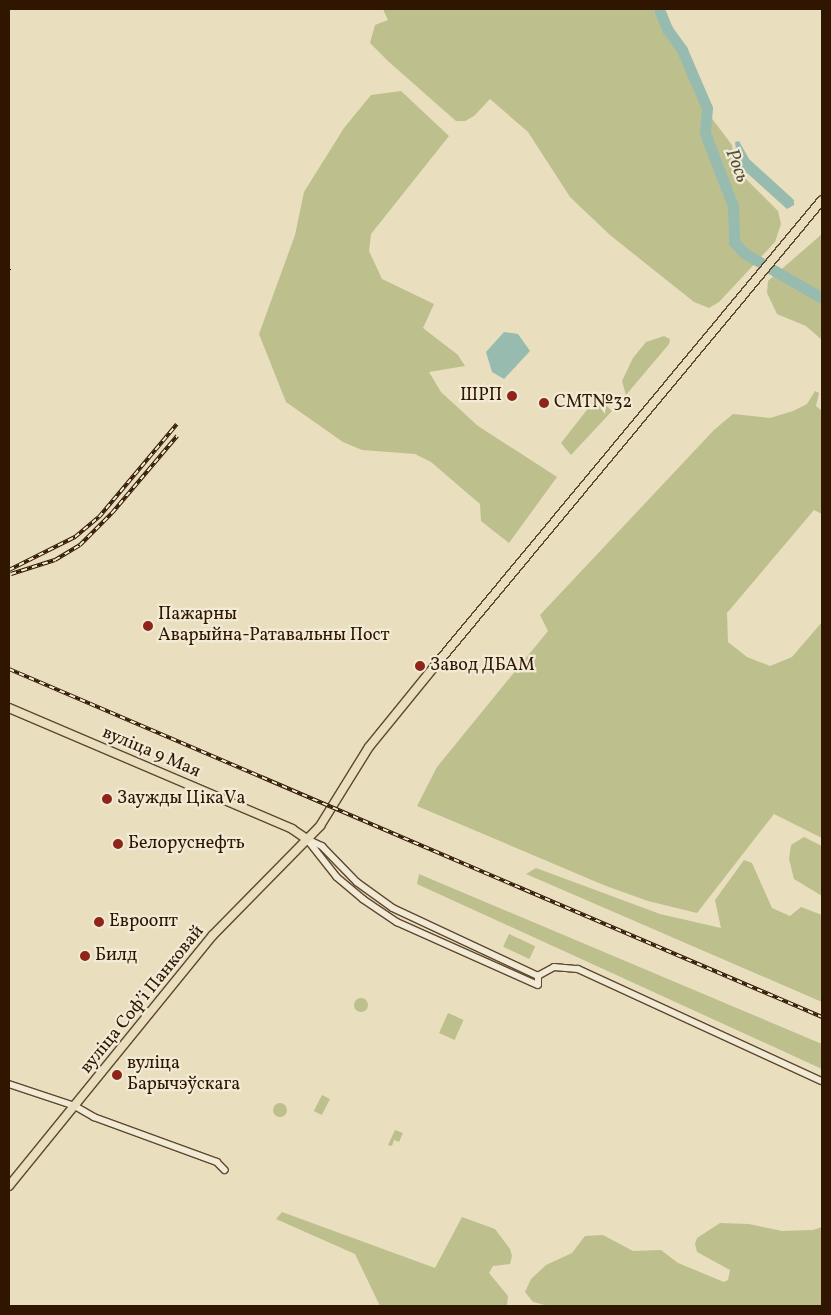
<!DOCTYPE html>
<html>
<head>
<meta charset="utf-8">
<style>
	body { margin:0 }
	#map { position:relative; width:831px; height:1315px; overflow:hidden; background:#e9debe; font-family:Vollkorn,serif }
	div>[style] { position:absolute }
	.green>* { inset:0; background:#bdbf8d; transform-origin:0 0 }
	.round { border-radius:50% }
	.water>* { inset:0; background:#97bcaf }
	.river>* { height:11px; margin:-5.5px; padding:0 5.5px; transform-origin:5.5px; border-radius:5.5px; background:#97bcaf }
	.roads { filter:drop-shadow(1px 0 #5e4830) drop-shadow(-1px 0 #5e4830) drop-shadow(0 1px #5e4830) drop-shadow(0 -1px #5e4830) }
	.minor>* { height:5.5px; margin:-2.75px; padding:0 2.75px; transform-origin:2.75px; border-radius:2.75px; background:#f1ead5 }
	.major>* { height:8px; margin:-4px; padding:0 4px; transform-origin:4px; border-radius:4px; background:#e9debe }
	.rail>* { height:4px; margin-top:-2px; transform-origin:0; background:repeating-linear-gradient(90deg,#f1ead5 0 5.5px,#301600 0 11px); box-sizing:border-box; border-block:1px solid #301600 }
	.dots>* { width:14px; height:14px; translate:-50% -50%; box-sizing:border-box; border:2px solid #f1ead5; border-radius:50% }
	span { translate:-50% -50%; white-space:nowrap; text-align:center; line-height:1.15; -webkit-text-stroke:4.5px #f1ead5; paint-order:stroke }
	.poi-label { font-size:18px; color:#301600 }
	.right { translate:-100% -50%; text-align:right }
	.left { translate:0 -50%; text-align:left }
	.street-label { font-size:18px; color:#301600 }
	.water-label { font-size:19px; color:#54503d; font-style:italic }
	.frame { position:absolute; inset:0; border:10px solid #301600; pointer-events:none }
</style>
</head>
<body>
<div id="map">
	<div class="green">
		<i style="clip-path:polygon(383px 9px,653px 9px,680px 56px,701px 104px,732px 145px,736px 169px,778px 211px,781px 224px,775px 242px,719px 302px,709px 308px,694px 302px,610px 235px,570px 197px,528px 132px,490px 99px,474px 116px,465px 121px,456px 121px,389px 62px,370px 43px,375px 25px,388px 20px)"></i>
		<i style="clip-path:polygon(401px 91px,449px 136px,371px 234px,369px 251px,382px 279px,434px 304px,423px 328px,458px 355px,465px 366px,429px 372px,441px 392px,478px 426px,557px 477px,509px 543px,481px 521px,480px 504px,431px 462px,415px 454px,362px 450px,343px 442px,286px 402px,259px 334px,295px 235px,304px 192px,344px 128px,371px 95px)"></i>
		<i style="clip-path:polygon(822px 234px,822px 340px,806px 326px,777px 314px,767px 293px,768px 281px)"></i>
		<i style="clip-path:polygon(664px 336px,670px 339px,669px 344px,626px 395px,622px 381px,633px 358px,646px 342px)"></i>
		<i style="clip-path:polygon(815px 391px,819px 393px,816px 406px,822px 411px,822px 514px,814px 510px,727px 613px,728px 642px,747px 657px,770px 666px,792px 657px,822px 622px,822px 838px,774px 814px,697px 913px,648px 901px,606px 886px,417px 806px,437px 767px,548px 631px,540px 615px,714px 430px,733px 414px,770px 418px,793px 411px,807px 404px)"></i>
		<i style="clip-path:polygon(597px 397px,612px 411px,571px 455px,561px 443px)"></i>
		<i style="clip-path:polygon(804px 837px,822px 846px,822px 896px,794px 879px,789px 859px,791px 845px)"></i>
		<i style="clip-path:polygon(744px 860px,752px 863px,772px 908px,790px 916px,801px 907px,822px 915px,822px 1002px,526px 874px,536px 868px,660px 914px,721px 928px,715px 900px)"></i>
		<i style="clip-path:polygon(419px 874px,822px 1044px,822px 1069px,417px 884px)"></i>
		<i style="left:509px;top:934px;width:29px;height:14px;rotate:25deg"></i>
		<i class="round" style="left:354px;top:998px;width:14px;height:14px"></i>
		<i style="left:448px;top:1013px;width:17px;height:22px;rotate:24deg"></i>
		<i style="left:322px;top:1095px;width:9px;height:18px;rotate:27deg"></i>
		<i class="round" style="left:273px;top:1103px;width:14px;height:14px"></i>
		<i style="clip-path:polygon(395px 1130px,403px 1133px,399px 1142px,394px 1140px,392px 1146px,388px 1145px)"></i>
		<i style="clip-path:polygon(282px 1212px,435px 1268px,462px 1217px,495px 1229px,510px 1249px,512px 1256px,510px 1264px,493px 1266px,489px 1273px,508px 1296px,507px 1306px,380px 1306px,355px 1254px,276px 1219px)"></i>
		<i style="clip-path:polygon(720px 1223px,749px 1224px,782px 1231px,813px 1230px,822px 1227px,822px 1306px,549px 1306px,533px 1302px,525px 1292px,531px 1279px,546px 1265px,572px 1253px,585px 1236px,603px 1235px,633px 1251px,661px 1250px,678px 1263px,724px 1282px,728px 1280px,730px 1270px,697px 1252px,695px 1244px,697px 1238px)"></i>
	</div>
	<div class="water">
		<i style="clip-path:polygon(739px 141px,749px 159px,794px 200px,794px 205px,787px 209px,738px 165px,735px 142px)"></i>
		<i style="clip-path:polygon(504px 332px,518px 334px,530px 351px,504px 379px,492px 372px,486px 352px)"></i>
	</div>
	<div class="river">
		<i style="left:659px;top:9px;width:22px;rotate:68deg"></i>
		<i style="left:667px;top:29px;width:26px;rotate:54deg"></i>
		<i style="left:682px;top:50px;width:63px;rotate:66.7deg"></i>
		<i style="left:707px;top:108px;width:25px;rotate:95deg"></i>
		<i style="left:705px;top:133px;width:78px;rotate:69deg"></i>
		<i style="left:733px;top:206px;width:36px;rotate:88deg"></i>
		<i style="left:734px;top:242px;width:15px;rotate:48deg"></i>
		<i style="left:744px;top:253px;width:90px;rotate:30deg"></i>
	</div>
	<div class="roads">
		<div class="minor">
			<i style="left:307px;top:839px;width:48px;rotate:51.7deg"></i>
			<i style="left:337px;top:877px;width:34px;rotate:40deg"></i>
			<i style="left:363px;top:899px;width:41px;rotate:34.1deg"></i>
			<i style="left:397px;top:922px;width:154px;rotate:24.1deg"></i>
			<i style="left:538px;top:985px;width:9px;rotate:-90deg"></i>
			<i style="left:307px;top:839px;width:17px;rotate:25deg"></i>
			<i style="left:322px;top:846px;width:50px;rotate:45.8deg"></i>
			<i style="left:357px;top:882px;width:44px;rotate:35.8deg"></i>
			<i style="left:393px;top:908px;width:160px;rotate:25.1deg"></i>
			<i style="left:538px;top:976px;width:18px;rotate:-29deg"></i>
			<i style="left:554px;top:967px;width:24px;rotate:5deg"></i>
			<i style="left:578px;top:969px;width:268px;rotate:24.7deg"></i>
			<i style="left:9px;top:1084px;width:70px;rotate:18.4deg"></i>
			<i style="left:75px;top:1106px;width:22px;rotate:30deg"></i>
			<i style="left:94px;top:1117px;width:131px;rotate:20.1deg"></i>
			<i style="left:217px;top:1162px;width:11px;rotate:45deg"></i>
		</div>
		<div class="major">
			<i style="left:9px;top:708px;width:308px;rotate:23.1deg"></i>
			<i style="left:292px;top:829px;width:18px;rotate:34deg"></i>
			<i style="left:9px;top:1186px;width:323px;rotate:-50.9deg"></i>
			<i style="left:213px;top:935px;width:153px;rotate:-45.5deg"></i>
			<i style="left:320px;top:826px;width:93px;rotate:-58.2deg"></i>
			<i style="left:369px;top:747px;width:111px;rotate:-50.9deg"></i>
			<i style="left:439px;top:661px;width:599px;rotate:-50.28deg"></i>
		</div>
	</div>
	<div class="rail">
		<i style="left:9px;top:270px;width:1px;rotate:-90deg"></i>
		<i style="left:9px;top:570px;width:74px;rotate:-26.6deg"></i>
		<i style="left:75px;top:537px;width:31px;rotate:-40deg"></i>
		<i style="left:99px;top:517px;width:121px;rotate:-50deg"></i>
		<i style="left:11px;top:574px;width:46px;rotate:-17.7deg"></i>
		<i style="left:55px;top:560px;width:29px;rotate:-31deg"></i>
		<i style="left:80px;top:545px;width:45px;rotate:-45deg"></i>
		<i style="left:112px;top:513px;width:101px;rotate:-49.8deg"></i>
		<i style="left:9px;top:669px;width:884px;rotate:23.17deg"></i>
	</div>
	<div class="dots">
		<i style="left:512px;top:396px;background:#8f2418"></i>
		<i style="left:544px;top:403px;background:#8f2418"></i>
		<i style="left:148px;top:626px;background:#8f2418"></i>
		<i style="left:420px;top:666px;background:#8f2418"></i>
		<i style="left:107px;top:799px;background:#8f2418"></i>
		<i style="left:118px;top:844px;background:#8f2418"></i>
		<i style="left:99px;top:922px;background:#8f2418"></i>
		<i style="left:85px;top:956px;background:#8f2418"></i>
		<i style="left:117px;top:1075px;background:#8f2418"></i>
	</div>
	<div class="poi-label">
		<span class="right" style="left:502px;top:396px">ШРП</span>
		<span class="left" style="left:554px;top:403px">СМТ№32</span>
		<span class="left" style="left:158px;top:626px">Пажарны<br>Аварыйна-Ратавальны Пост</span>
		<span class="left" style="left:430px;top:666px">Завод ДБАМ</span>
		<span class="left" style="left:117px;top:799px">Заужды ЦікаVа</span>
		<span class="left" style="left:128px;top:844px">Белоруснефть</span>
		<span class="left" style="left:109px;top:922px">Евроопт</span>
		<span class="left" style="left:95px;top:956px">Билд</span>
		<span class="left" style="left:127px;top:1075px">вуліца<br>Барычэўскага</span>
	</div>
	<div class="street-label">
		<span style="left:151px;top:753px;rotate:23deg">вуліца 9 Мая</span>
		<span style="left:143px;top:1000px;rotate:-51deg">вуліца Софʼі Панковай</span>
	</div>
	<div class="water-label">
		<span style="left:736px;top:166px;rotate:69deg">Рось</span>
	</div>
	<div class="frame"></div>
</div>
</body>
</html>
